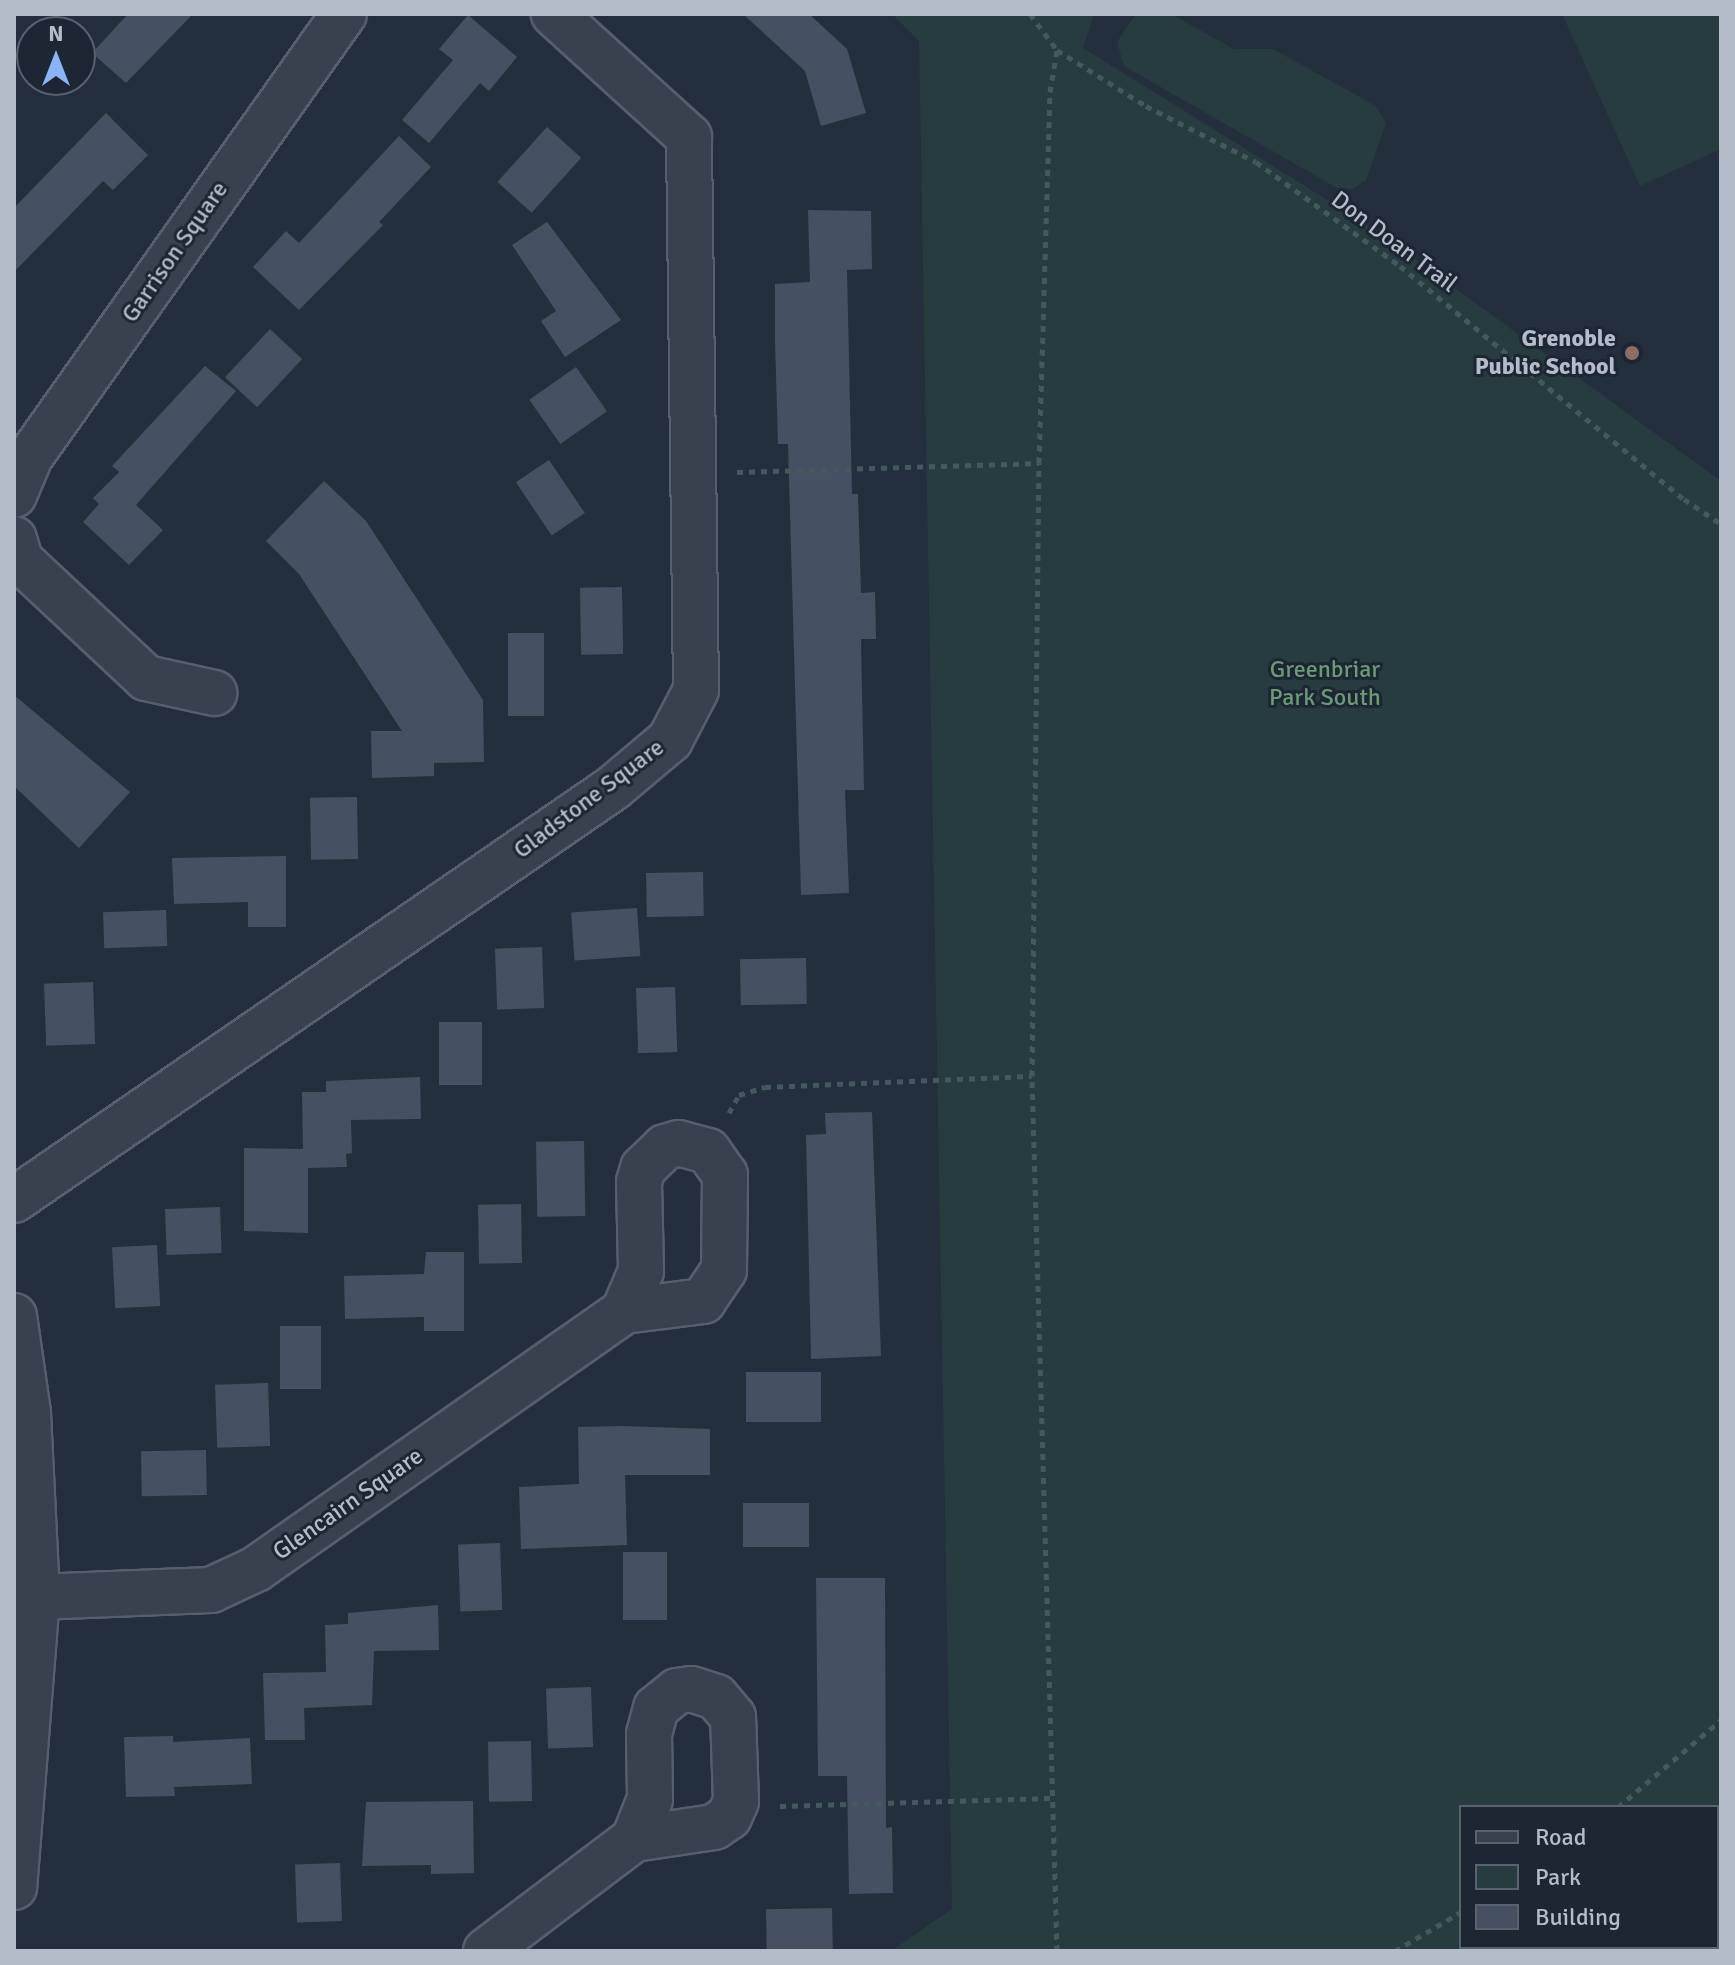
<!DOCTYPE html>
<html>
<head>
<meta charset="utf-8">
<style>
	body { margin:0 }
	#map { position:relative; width:1735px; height:1965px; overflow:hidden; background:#242f3e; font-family:Signika,sans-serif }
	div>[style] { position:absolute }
	.green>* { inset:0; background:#263c3f }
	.building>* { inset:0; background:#455162; transform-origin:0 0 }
	.path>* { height:5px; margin-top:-2.5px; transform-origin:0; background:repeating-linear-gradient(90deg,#44595c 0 6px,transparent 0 12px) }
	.roads { filter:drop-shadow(2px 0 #565f6c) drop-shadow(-2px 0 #565f6c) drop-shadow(0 2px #565f6c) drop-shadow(0 -2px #565f6c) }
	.minor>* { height:44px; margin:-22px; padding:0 22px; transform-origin:22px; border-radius:22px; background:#38414e }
	.dots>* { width:22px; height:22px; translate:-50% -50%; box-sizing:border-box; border:4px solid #1d2633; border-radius:50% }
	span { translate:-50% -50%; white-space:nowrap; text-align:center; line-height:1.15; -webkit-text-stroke:6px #1d2633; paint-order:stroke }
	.street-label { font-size:24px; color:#b4bcc9 }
	.poi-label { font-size:24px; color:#b4bcc9; font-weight:700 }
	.right { translate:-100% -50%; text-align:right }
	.park-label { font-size:24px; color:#6b9a76 }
	.frame { position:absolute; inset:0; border:16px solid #b4bcc9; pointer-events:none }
	.legend { position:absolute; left:1459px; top:1805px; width:260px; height:144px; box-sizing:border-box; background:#1d2633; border:2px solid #59626f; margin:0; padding:10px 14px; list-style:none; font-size:24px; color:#b4bcc9 }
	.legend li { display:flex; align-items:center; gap:16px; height:40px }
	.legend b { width:40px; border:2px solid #59626f }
	.north { position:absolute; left:16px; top:16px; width:80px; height:80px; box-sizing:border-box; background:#1d2633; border:2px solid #59626f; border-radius:50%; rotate:0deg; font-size:22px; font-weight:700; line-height:32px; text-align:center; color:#b4bcc9 }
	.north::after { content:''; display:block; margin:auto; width:28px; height:36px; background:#8ab4f8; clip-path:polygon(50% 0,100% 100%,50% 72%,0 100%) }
</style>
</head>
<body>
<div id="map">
	<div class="green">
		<i style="clip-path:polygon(892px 14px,1094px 14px,1083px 48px,1366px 224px,1721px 481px,1721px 1872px,1717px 1875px,1717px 1807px,1461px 1807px,1461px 1947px,1615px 1947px,1609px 1951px,891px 1951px,952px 1909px,919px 41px)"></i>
		<i style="clip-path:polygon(1136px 14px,1171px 14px,1234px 49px,1273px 49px,1376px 106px,1386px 123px,1366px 180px,1353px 189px,1337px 188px,1124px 66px,1117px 42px)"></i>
		<i style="clip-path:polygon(1562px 14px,1721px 14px,1721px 149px,1640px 186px)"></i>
	</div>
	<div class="building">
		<i style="clip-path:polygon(128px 14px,193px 14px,126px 83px,92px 53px)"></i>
		<i style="clip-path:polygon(743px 14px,809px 14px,847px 49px,866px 113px,821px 126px,805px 71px)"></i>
		<i style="clip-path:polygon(468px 15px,517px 57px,489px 91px,480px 83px,429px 143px,402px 120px,453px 60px,439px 49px)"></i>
		<i style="clip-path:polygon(106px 113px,148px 155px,113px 190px,103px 181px,14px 272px,14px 208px)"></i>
		<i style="left:547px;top:127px;width:46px;height:74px;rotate:42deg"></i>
		<i style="clip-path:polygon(399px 136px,431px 167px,379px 222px,383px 225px,299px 310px,253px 267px,286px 231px,299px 243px)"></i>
		<i style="clip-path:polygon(808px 210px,871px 211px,872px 269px,847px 270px,852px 494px,858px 494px,861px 593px,875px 592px,876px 639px,861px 639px,864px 790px,845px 790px,849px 893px,801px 895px,788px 444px,778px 444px,775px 340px,775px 284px,810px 282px)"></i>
		<i style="clip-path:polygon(547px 222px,621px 320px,565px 357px,541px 321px,556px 311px,512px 245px)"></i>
		<i style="left:270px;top:329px;width:44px;height:66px;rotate:43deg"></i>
		<i style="clip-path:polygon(205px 366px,236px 391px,136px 505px,163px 530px,129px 565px,83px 522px,99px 504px,93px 498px,119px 472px,112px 466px)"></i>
		<i style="left:576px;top:367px;width:54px;height:57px;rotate:55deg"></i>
		<i style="left:549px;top:460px;width:64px;height:40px;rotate:56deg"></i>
		<i style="clip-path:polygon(324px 481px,366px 521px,483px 700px,484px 762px,434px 763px,434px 776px,372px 778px,371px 731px,402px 731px,299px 574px,266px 541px)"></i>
		<i style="left:622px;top:587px;width:67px;height:42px;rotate:89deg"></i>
		<i style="left:508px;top:633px;width:36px;height:83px"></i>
		<i style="clip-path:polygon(14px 695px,130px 792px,79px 848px,14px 786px)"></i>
		<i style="left:357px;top:797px;width:62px;height:47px;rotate:89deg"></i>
		<i style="clip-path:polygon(286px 856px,286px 927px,248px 927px,248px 902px,174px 904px,172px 858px)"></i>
		<i style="left:703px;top:872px;width:44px;height:57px;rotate:89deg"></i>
		<i style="left:637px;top:908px;width:48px;height:66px;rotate:86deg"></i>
		<i style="left:166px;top:910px;width:36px;height:63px;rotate:88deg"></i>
		<i style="left:542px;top:947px;width:61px;height:47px;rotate:88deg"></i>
		<i style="left:806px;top:958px;width:46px;height:66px;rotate:89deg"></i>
		<i style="left:93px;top:982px;width:62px;height:49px;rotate:88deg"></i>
		<i style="left:675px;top:987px;width:65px;height:39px;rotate:88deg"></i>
		<i style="left:439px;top:1022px;width:43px;height:63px"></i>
		<i style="clip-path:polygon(420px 1077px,421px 1119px,351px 1120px,352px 1153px,346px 1154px,347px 1167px,308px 1168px,308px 1233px,244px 1231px,244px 1148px,303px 1149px,302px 1092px,326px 1092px,326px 1081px)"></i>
		<i style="clip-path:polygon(872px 1112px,881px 1356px,811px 1359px,806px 1135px,826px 1134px,825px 1113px)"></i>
		<i style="left:584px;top:1141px;width:75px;height:48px;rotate:89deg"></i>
		<i style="left:521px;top:1204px;width:59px;height:43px;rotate:89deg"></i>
		<i style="left:220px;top:1207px;width:46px;height:55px;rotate:88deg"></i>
		<i style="left:157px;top:1245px;width:61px;height:45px;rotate:87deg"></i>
		<i style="clip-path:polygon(426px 1252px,464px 1252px,464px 1331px,424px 1331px,424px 1317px,345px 1319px,344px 1276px,424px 1274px)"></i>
		<i style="left:280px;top:1326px;width:41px;height:63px"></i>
		<i style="left:821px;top:1372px;width:50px;height:75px;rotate:90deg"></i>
		<i style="left:268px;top:1383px;width:63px;height:53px;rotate:88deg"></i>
		<i style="clip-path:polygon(623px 1426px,710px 1429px,710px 1475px,625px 1475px,627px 1545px,521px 1549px,519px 1487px,579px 1484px,578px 1427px)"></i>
		<i style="left:206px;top:1450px;width:45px;height:65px;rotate:89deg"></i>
		<i style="left:743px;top:1503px;width:66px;height:44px"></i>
		<i style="left:500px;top:1543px;width:67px;height:42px;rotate:88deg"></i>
		<i style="left:667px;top:1552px;width:68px;height:44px;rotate:90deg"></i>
		<i style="clip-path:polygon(816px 1578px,885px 1578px,886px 1828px,892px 1827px,893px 1893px,849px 1894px,847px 1776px,818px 1776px)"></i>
		<i style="clip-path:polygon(438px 1605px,439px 1650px,374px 1651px,372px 1705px,304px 1708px,305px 1740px,265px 1740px,263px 1673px,326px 1672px,325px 1625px,348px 1624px,348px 1613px)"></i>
		<i style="left:591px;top:1687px;width:60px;height:45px;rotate:88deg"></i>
		<i style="clip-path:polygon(173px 1736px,173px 1742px,250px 1738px,252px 1784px,174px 1787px,175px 1796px,126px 1797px,124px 1737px)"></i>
		<i style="left:531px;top:1741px;width:60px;height:43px;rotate:89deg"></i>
		<i style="clip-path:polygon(473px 1801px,474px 1873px,431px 1874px,431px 1865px,362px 1866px,366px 1802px)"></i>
		<i style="left:340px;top:1863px;width:58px;height:45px;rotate:88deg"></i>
		<i style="left:832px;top:1908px;width:43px;height:66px;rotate:89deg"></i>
	</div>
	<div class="path">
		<i style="left:1030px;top:14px;width:45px;rotate:53.1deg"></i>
		<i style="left:1057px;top:50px;width:105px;rotate:32.2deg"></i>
		<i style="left:1146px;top:106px;width:123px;rotate:27deg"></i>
		<i style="left:1256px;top:162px;width:178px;rotate:35.8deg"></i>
		<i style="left:1400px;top:266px;width:367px;rotate:39.4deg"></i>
		<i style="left:1684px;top:499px;width:45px;rotate:34deg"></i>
		<i style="left:737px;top:472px;width:302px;rotate:-1.7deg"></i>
		<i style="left:729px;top:1113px;width:21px;rotate:-61deg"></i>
		<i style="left:739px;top:1095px;width:27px;rotate:-17deg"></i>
		<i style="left:765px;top:1087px;width:267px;rotate:-2.4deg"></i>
		<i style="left:780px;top:1806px;width:271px;rotate:-1.7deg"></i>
		<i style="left:1618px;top:1807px;width:135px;rotate:-40.2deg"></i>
		<i style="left:1057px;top:1951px;width:875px;rotate:-91.64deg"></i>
		<i style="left:1032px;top:1076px;width:613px;rotate:-89.35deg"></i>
		<i style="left:1039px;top:463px;width:371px;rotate:-88.3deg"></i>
		<i style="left:1050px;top:92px;width:43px;rotate:-80.5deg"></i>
		<i style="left:1395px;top:1951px;width:77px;rotate:-30.6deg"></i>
	</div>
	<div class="roads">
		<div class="minor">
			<i style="left:14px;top:495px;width:41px;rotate:-67.2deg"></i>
			<i style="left:30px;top:457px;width:543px;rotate:-54.67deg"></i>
			<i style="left:14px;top:539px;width:22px;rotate:74deg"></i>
			<i style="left:20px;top:560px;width:173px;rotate:43.1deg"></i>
			<i style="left:146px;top:678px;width:70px;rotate:12.4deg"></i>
			<i style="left:14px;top:1200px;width:727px;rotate:-34.52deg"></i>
			<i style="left:613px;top:788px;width:75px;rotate:-40.1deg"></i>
			<i style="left:670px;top:740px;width:56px;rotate:-62.5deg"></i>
			<i style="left:696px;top:690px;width:553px;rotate:-90.73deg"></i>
			<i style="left:689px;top:137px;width:183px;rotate:-137.7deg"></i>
			<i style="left:14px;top:1316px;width:98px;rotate:81.8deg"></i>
			<i style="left:28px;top:1413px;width:184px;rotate:87.2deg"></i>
			<i style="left:37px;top:1597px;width:291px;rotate:94.5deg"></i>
			<i style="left:37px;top:1597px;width:174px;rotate:-2.3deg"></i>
			<i style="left:211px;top:1590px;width:50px;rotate:-25deg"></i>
			<i style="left:256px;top:1569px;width:449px;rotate:-35deg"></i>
			<i style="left:624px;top:1311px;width:80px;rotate:-7.2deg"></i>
			<i style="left:703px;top:1301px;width:37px;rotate:-56deg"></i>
			<i style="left:724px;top:1270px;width:95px;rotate:-89.4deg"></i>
			<i style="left:725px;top:1175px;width:29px;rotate:-125deg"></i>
			<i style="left:708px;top:1151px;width:30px;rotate:-165deg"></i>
			<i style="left:679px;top:1143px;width:15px;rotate:164deg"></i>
			<i style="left:665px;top:1147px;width:30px;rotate:136deg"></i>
			<i style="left:643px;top:1168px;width:15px;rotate:106deg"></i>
			<i style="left:639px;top:1182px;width:89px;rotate:88.7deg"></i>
			<i style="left:641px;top:1271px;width:43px;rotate:113deg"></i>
			<i style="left:486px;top:1951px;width:186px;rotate:-37.1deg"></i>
			<i style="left:634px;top:1839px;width:81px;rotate:-8.5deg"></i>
			<i style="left:714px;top:1827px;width:18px;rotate:-34deg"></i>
			<i style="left:729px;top:1817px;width:17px;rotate:-66deg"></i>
			<i style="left:736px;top:1801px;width:84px;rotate:-92deg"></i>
			<i style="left:733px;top:1717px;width:26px;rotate:-130deg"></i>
			<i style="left:716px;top:1697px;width:26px;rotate:-162deg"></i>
			<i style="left:691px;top:1689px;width:14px;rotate:172deg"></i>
			<i style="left:677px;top:1691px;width:27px;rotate:141deg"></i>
			<i style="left:656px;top:1708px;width:27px;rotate:105deg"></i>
			<i style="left:649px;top:1734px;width:65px;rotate:89.1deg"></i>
			<i style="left:650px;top:1799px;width:43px;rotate:111.8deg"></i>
		</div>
	</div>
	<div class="dots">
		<i style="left:1632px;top:353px;background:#8d6e63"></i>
	</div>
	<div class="street-label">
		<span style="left:1394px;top:242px;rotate:37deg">Don Doan Trail</span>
		<span style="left:175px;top:252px;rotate:-55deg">Garrison Square</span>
		<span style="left:589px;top:799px;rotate:-37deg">Gladstone Square</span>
		<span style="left:348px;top:1504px;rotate:-35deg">Glencairn Square</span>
	</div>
	<div class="poi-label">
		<span class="right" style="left:1616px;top:353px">Grenoble<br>Public School</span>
	</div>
	<div class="park-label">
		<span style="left:1325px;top:684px">Greenbriar<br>Park South</span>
	</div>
	<div class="frame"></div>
	<ul class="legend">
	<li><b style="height:10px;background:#38414e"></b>Road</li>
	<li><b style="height:22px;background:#263c3f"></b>Park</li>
	<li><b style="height:22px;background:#455162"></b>Building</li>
	</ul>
	<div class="north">N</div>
</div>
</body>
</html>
